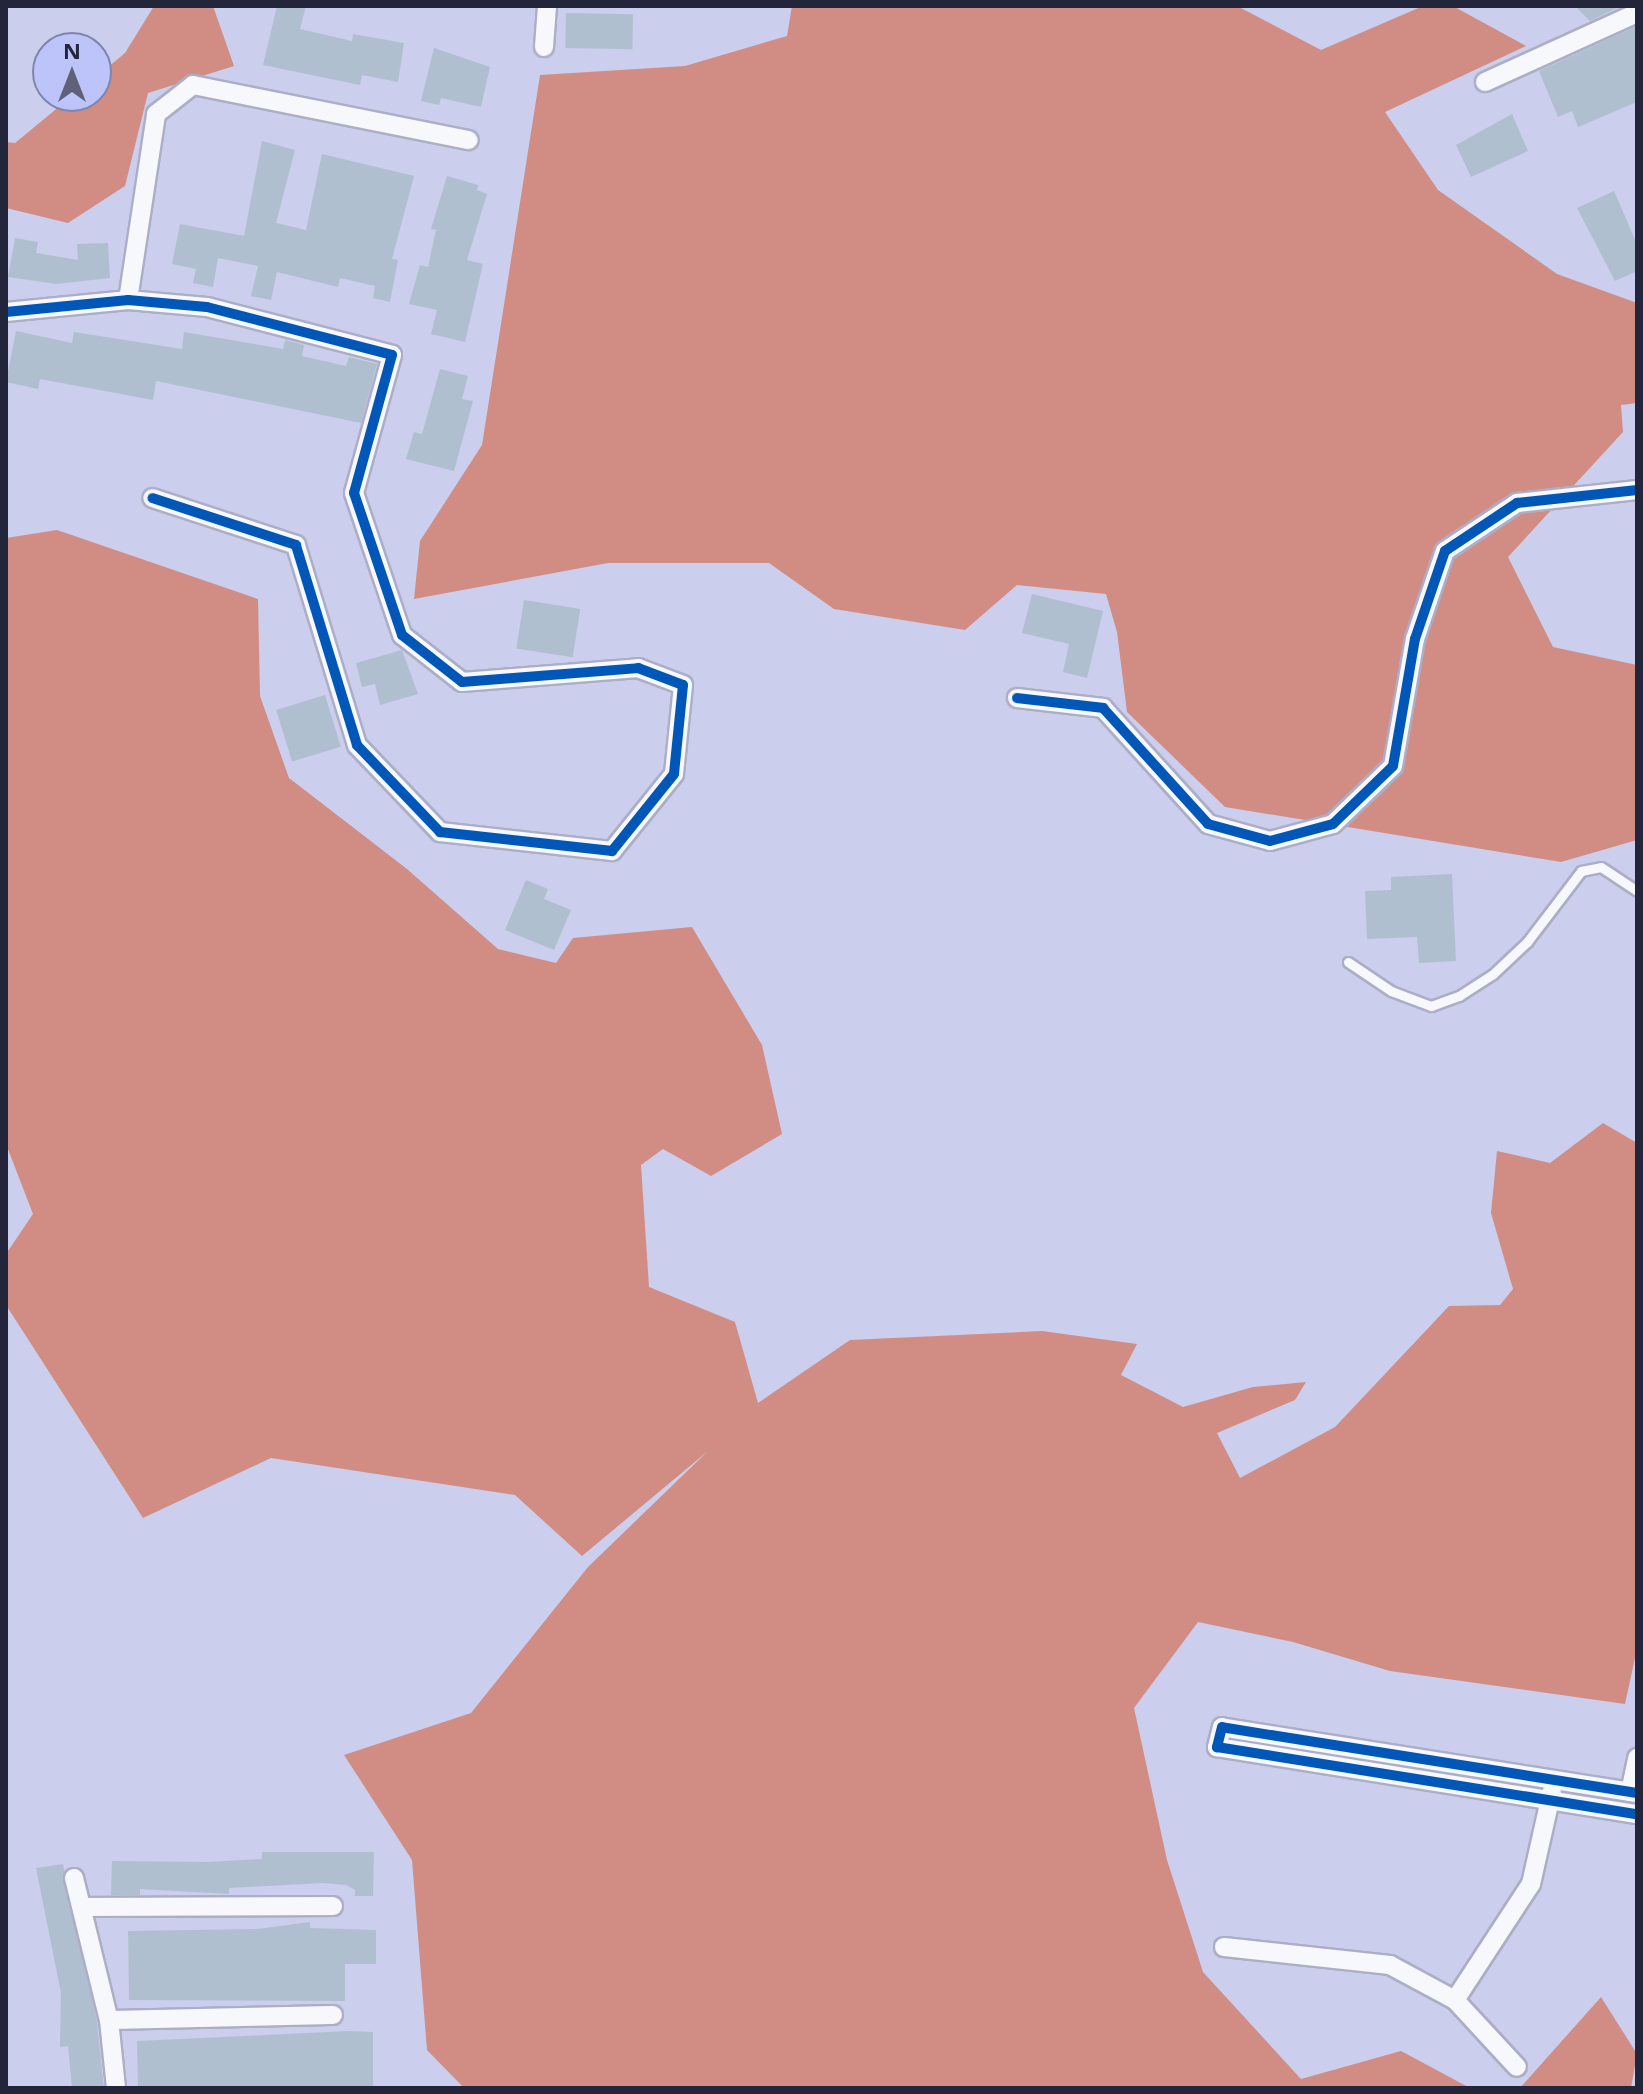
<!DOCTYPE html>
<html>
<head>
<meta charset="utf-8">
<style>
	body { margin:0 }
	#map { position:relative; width:1643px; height:2094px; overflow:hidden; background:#cbceec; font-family:"Noto Sans",sans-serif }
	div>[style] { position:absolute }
	.forest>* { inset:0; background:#d18d84 }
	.building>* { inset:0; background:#b0bfd0; transform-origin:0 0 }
	.roads { filter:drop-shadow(2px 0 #acaec6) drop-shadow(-2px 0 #acaec6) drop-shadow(0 2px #acaec6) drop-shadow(0 -2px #acaec6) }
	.lane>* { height:9px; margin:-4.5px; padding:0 4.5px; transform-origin:4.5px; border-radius:4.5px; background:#f7f8fc }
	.street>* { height:18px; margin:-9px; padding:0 9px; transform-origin:9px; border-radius:9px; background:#f7f8fc }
	.cycleway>* { height:10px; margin:-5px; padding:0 5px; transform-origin:5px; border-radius:5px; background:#0057b8 }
	span { translate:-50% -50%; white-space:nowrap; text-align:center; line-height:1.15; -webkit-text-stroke:6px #bdc4fa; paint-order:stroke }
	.frame { position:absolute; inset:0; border:8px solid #23263a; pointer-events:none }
	.north { position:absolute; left:32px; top:32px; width:80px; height:80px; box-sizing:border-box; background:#bdc4fa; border:2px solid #7f85ad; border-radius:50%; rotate:0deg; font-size:22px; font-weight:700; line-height:32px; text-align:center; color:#23263a }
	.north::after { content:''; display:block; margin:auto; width:28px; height:36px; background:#5e6178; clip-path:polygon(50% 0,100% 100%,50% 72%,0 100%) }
</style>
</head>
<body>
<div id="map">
	<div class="forest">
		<i style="clip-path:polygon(154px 6px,213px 6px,234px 66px,148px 93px,125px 186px,68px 223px,6px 208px,6px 142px,15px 143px,72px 96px,96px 96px,96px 77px,125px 53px)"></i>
		<i style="clip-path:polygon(792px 6px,1237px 6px,1321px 50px,1423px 6px,1453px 6px,1526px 46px,1385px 112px,1438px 190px,1557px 274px,1637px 303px,1637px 403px,1621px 405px,1623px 432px,1508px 557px,1553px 647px,1637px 665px,1637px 840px,1561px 862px,1225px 807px,1127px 712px,1117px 632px,1106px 594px,1017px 585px,965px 630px,834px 609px,769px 563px,608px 563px,414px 599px,420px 541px,482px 445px,540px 75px,685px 66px,787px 36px)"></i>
		<i style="clip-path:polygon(57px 530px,258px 599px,260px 696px,289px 778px,407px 869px,498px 949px,556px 963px,573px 938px,692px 927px,762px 1045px,782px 1134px,711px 1176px,663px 1149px,641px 1165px,649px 1287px,735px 1322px,758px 1403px,850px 1340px,1042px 1331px,1137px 1344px,1121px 1375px,1183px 1407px,1253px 1387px,1306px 1382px,1295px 1400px,1217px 1433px,1240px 1478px,1335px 1427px,1449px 1306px,1500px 1305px,1513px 1289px,1491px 1213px,1497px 1151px,1550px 1163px,1603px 1123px,1637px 1143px,1637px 1649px,1625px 1704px,1390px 1671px,1293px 1642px,1198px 1622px,1134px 1708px,1167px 1860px,1203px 1972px,1301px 2079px,1401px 2051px,1470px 2088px,464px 2088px,427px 2050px,412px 1860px,344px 1755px,471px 1713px,588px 1567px,708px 1451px,582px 1556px,515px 1495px,271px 1458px,143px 1518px,6px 1305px,6px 1254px,33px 1214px,6px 1144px,6px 538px)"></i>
		<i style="clip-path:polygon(1601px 1997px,1637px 2054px,1631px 2088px,1520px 2088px)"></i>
	</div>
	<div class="building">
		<i style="clip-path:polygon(277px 6px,306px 6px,300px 29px,352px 41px,353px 34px,404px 43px,398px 82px,362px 75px,360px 85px,263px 65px)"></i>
		<i style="clip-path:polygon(1575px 6px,1621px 6px,1590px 21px)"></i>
		<i style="left:566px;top:13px;width:67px;height:35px;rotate:1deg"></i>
		<i style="clip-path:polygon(1637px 26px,1637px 102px,1578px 127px,1572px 111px,1558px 117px,1539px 71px)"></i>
		<i style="clip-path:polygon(434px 48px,490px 67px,481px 107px,441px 98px,439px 105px,421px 101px)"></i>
		<i style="clip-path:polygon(1512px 114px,1528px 151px,1471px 177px,1456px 145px)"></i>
		<i style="clip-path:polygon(262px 141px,295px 150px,276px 223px,306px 230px,322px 154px,414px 176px,392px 259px,398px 260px,390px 302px,373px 298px,375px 286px,340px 278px,338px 287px,277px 272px,271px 300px,251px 296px,258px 266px,218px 258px,213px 287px,193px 283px,196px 269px,172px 264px,180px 224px,244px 236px)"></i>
		<i style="clip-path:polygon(447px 176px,478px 185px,477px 190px,487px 194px,467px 260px,483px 264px,465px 342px,431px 334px,437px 310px,409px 304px,420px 265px,428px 267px,436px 230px,431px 229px)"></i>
		<i style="clip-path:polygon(1614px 191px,1637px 244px,1637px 271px,1615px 281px,1577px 208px)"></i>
		<i style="clip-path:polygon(15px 238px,38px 242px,36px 253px,78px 260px,77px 244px,108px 243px,110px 278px,56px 284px,8px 277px)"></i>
		<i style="clip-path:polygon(16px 331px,72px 343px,74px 332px,182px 349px,184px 332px,283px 349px,285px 340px,304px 345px,302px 356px,346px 366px,349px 357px,377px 364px,361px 423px,156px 381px,153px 400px,40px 379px,38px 389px,6px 382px)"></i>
		<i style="clip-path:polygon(440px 369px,468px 376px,462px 399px,473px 401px,454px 471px,406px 459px,414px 432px,422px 434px)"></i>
		<i style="clip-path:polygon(1032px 594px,1103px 611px,1087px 678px,1063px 672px,1069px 644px,1022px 633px)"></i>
		<i style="left:524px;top:600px;width:57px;height:49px;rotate:9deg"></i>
		<i style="clip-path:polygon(402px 650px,418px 694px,380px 705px,375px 684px,362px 687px,356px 663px)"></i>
		<i style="left:325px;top:695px;width:54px;height:51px;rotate:73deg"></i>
		<i style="clip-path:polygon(1452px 874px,1456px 961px,1419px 963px,1417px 937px,1367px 939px,1365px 891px,1391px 890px,1391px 877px)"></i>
		<i style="clip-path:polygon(526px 880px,548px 889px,544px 899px,571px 910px,554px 950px,505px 930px)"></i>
		<i style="clip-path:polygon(262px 1852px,374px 1852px,373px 1896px,355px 1896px,355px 1890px,346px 1885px,323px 1883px,229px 1888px,229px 1894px,140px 1889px,140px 1895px,111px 1895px,112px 1861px,208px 1862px,262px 1859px)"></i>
		<i style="clip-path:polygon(63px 1864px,97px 2022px,104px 2088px,72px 2088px,68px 2046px,60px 2047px,61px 1993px,36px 1868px)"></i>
		<i style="clip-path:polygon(310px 1922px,310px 1928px,376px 1930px,376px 1964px,345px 1964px,345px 2001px,129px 2000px,128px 1931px,258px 1929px)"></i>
		<i style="clip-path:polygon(349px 2031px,373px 2032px,373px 2088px,138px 2088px,137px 2041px)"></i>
	</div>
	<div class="roads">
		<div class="lane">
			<i style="left:1348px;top:962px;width:52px;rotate:34deg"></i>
			<i style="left:1391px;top:991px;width:43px;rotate:20.6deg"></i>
			<i style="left:1431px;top:1006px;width:30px;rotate:-20deg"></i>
			<i style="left:1459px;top:996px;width:40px;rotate:-32.9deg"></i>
			<i style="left:1493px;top:974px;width:47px;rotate:-43.3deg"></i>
			<i style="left:1527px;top:942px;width:89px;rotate:-52.7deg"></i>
			<i style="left:1581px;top:871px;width:20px;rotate:-11deg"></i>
			<i style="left:1601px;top:867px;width:43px;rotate:33.7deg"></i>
		</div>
		<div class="street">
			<i style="left:544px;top:47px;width:41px;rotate:-85.8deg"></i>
			<i style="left:1485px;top:82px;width:167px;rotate:-24.4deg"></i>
			<i style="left:128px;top:300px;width:188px;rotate:-81.4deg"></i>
			<i style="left:156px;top:114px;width:47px;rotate:-38.1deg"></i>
			<i style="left:193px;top:85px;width:281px;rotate:11.3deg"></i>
			<i style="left:6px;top:312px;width:123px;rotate:-5.6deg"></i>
			<i style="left:128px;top:300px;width:79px;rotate:5.1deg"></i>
			<i style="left:207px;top:307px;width:191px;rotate:14.5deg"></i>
			<i style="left:392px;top:355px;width:143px;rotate:105.4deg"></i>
			<i style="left:354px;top:493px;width:150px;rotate:71.3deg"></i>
			<i style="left:402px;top:635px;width:76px;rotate:38.1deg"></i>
			<i style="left:462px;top:682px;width:177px;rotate:-4.5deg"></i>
			<i style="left:638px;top:668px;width:48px;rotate:20.7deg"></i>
			<i style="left:683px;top:685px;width:89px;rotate:95.8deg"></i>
			<i style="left:674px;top:774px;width:99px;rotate:128.8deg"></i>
			<i style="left:612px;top:851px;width:173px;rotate:-173.7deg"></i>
			<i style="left:440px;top:832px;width:120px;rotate:-133.7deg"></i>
			<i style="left:357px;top:745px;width:209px;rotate:-107deg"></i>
			<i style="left:296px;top:545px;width:151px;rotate:-161.9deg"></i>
			<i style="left:1017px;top:698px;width:87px;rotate:6.6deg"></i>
			<i style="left:1103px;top:708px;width:156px;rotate:47.8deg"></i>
			<i style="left:1208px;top:824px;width:64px;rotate:15.3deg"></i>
			<i style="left:1270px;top:841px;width:65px;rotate:-15.1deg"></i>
			<i style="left:1333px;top:824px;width:83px;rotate:-44deg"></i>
			<i style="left:1393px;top:766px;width:129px;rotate:-80.2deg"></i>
			<i style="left:1415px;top:639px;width:93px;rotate:-71.2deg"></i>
			<i style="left:1445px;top:551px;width:87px;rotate:-33.7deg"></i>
			<i style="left:1517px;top:503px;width:121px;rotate:-6.2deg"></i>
			<i style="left:1630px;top:1792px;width:35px;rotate:-78deg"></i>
			<i style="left:1637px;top:1793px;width:420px;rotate:-171deg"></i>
			<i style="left:1222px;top:1727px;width:21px;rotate:104deg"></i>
			<i style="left:1217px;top:1747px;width:425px;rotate:9.1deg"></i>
			<i style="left:74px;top:1878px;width:146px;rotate:76.2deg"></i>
			<i style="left:109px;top:2020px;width:68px;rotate:84.1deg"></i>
			<i style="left:82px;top:1907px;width:251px;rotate:-0.2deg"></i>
			<i style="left:1224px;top:1947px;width:167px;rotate:6.2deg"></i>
			<i style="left:1390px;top:1965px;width:74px;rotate:28.3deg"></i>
			<i style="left:1455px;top:2000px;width:91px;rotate:47.2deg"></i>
			<i style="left:1455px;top:2000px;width:139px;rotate:-56.8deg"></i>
			<i style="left:1531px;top:1884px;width:95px;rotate:-77.3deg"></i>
			<i style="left:109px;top:2020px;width:224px;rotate:-1.3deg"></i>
		</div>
	</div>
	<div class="cycleway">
		<i style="left:6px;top:312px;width:123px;rotate:-5.6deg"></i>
		<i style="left:128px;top:300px;width:79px;rotate:5.1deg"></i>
		<i style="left:207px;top:307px;width:191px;rotate:14.5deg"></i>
		<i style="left:392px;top:355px;width:143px;rotate:105.4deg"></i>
		<i style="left:354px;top:493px;width:150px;rotate:71.3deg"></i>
		<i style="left:402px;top:635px;width:76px;rotate:38.1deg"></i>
		<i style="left:462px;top:682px;width:177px;rotate:-4.5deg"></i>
		<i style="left:638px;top:668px;width:48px;rotate:20.7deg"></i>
		<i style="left:683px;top:685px;width:89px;rotate:95.8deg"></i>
		<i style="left:674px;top:774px;width:99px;rotate:128.8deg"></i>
		<i style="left:612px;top:851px;width:173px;rotate:-173.7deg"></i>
		<i style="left:440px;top:832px;width:120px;rotate:-133.7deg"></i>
		<i style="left:357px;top:745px;width:209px;rotate:-107deg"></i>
		<i style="left:296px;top:545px;width:151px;rotate:-161.9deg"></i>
		<i style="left:1017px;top:698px;width:87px;rotate:6.6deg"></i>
		<i style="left:1103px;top:708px;width:156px;rotate:47.8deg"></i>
		<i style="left:1208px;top:824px;width:64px;rotate:15.3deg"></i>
		<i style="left:1270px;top:841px;width:65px;rotate:-15.1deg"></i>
		<i style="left:1333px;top:824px;width:83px;rotate:-44deg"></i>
		<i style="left:1393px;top:766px;width:129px;rotate:-80.2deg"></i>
		<i style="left:1415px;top:639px;width:93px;rotate:-71.2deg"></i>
		<i style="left:1445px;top:551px;width:87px;rotate:-33.7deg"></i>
		<i style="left:1517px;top:503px;width:121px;rotate:-6.2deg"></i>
		<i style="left:1637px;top:1793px;width:420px;rotate:-171deg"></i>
		<i style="left:1222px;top:1727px;width:21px;rotate:104deg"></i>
		<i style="left:1217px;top:1747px;width:425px;rotate:9.1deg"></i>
	</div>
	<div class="frame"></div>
	<div class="north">N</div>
</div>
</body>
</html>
